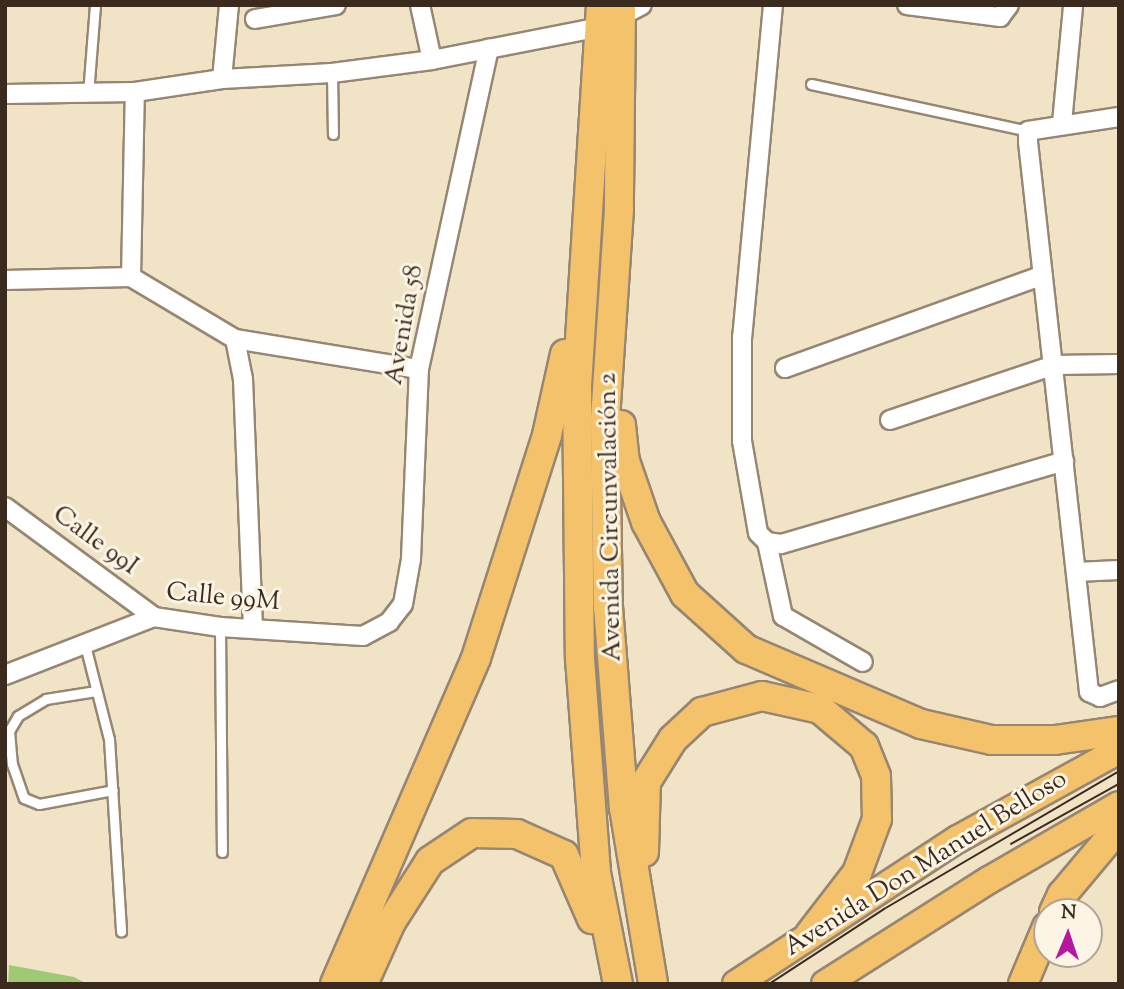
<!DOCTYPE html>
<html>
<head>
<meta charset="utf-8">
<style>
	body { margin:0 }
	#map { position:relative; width:1124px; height:989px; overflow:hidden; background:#f1e3c6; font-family:"Sorts Mill Goudy",serif }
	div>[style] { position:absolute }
	.green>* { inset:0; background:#a0c975 }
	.roads { filter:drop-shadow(2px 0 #968672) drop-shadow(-2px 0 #968672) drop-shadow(0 2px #968672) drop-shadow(0 -2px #968672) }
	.service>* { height:9px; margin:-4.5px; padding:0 4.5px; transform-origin:4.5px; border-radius:4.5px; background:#fff }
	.minor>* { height:18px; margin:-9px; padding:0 9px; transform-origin:9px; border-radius:9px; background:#fff }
	.primary>* { height:26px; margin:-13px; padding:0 13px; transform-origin:13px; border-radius:13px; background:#f3c26a }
	.trunk>* { height:28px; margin:-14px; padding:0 14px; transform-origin:14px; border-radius:14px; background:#f3c26a }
	.tram>* { height:2px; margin:-1px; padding:0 1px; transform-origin:1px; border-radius:1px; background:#3b2a1e }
	span { translate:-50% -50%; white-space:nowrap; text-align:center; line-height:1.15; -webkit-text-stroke:6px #fcf5e5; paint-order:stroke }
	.street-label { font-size:26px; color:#3b2a1e }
	.frame { position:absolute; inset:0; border:7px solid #3b2a1e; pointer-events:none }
	.north { position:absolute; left:1033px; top:898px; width:70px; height:70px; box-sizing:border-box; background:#fcf5e5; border:2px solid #afa495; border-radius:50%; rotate:2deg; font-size:19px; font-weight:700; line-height:28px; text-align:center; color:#3b2a1e }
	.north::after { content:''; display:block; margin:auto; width:24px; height:32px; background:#b5179e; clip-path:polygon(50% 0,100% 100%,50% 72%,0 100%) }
</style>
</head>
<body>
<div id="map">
	<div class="green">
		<i style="clip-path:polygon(9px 965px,74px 977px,87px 984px,8px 984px)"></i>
	</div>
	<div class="roads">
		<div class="service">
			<i style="left:332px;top:73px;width:61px;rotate:89.1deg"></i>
			<i style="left:811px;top:84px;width:222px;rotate:12.2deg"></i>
			<i style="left:88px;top:94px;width:89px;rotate:-85.5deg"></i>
			<i style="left:220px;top:627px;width:225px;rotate:89.5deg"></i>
			<i style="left:85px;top:645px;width:97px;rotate:75.7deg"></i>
			<i style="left:109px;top:739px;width:193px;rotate:86.4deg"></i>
			<i style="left:96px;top:691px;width:51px;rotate:170.9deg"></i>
			<i style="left:46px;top:699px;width:33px;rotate:149deg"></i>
			<i style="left:18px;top:716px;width:17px;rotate:121deg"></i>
			<i style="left:9px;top:731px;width:33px;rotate:85deg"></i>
			<i style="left:12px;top:764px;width:36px;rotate:71deg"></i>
			<i style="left:24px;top:798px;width:16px;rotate:22deg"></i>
			<i style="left:39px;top:804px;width:75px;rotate:-10.7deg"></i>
		</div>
		<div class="minor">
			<i style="left:420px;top:5px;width:56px;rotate:77.7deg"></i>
			<i style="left:773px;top:5px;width:333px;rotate:95.3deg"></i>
			<i style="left:742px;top:337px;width:104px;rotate:90deg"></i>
			<i style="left:742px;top:441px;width:93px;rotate:80.1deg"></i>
			<i style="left:758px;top:533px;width:13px;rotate:45deg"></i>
			<i style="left:767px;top:542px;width:14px;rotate:8deg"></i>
			<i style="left:781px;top:544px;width:295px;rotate:-16.3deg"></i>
			<i style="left:907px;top:5px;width:94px;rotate:7.4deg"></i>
			<i style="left:1000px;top:17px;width:15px;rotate:-53deg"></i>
			<i style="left:255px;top:19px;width:82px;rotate:-9.8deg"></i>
			<i style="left:222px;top:79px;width:74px;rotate:-84.6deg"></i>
			<i style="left:5px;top:94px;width:130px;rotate:-0.9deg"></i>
			<i style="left:135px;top:92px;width:88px;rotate:-8.5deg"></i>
			<i style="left:222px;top:79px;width:110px;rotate:-3.1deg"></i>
			<i style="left:332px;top:73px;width:101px;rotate:-7.4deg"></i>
			<i style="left:432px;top:60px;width:171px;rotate:-11.1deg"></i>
			<i style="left:600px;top:27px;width:47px;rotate:-27.6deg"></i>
			<i style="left:1119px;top:117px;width:92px;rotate:171.3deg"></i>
			<i style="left:1028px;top:131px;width:11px;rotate:90deg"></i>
			<i style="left:1028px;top:142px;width:553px;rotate:83.67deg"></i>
			<i style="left:1089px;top:692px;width:12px;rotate:24deg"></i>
			<i style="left:1100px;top:697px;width:20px;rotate:-20deg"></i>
			<i style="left:1062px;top:123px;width:117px;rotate:-84.6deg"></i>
			<i style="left:131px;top:277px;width:185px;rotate:-88.8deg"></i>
			<i style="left:5px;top:280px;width:126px;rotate:-1.4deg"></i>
			<i style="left:131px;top:277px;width:121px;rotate:30.8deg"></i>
			<i style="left:235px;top:339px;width:186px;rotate:9.3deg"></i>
			<i style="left:235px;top:339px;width:41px;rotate:78.7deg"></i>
			<i style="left:243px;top:379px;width:250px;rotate:87.7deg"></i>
			<i style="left:785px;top:368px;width:274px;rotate:-19.8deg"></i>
			<i style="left:890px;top:420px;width:173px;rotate:-18.5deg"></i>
			<i style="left:1054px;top:365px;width:65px;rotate:-0.9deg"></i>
			<i style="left:5px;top:507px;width:185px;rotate:36.4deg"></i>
			<i style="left:767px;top:542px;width:76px;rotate:77.8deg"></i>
			<i style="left:783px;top:616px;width:92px;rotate:29.9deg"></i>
			<i style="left:1076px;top:572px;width:43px;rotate:-2.7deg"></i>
			<i style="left:5px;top:675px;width:160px;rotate:-21.3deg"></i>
			<i style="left:154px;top:617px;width:67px;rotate:8.6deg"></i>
			<i style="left:220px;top:627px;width:143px;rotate:3.6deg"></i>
			<i style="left:363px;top:636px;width:30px;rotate:-28deg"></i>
			<i style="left:389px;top:622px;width:23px;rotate:-52deg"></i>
			<i style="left:403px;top:604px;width:46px;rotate:-79.9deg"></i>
			<i style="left:411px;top:559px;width:190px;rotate:-87.6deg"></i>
			<i style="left:419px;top:369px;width:328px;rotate:-77.7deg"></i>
		</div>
		<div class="primary">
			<i style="left:736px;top:984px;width:265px;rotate:-33.2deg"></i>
			<i style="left:958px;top:839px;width:184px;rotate:-28.9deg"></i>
			<i style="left:825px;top:984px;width:194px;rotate:-32.4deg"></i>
			<i style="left:989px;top:880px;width:150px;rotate:-30deg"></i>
		</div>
		<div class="trunk">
			<i style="left:601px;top:5px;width:379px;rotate:93.6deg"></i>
			<i style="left:577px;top:383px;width:276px;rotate:89.4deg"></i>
			<i style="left:580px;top:659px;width:215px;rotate:85.7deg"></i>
			<i style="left:596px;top:873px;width:113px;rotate:78.8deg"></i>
			<i style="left:621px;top:5px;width:204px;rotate:90.6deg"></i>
			<i style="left:619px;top:209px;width:213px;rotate:93.8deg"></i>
			<i style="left:605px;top:422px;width:184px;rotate:89.1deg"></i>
			<i style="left:608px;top:606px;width:203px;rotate:85.5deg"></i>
			<i style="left:624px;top:808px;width:178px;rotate:80.6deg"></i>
			<i style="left:621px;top:425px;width:36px;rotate:84deg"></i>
			<i style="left:625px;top:461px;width:65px;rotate:71deg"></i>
			<i style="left:646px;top:522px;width:82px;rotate:61.6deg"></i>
			<i style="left:685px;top:594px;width:82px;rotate:42deg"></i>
			<i style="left:746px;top:649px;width:190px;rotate:23.2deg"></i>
			<i style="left:921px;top:724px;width:73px;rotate:12.7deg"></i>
			<i style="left:992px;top:740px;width:63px"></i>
			<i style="left:1055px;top:740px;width:65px;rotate:-8deg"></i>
			<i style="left:644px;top:852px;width:70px;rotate:-88.4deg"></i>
			<i style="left:646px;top:782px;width:51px;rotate:-57.9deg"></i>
			<i style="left:673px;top:739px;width:40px;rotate:-43deg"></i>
			<i style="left:702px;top:712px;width:62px;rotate:-14.9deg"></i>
			<i style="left:762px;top:696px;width:59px;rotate:12.6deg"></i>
			<i style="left:820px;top:709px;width:57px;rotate:40.1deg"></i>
			<i style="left:864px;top:746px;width:32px;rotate:68deg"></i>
			<i style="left:876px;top:776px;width:43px;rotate:88.7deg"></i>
			<i style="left:877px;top:819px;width:58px;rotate:110.3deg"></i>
			<i style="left:857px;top:873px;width:77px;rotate:127.6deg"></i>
			<i style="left:1054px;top:912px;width:19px;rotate:-65deg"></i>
			<i style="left:1062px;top:895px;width:89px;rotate:-50deg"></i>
			<i style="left:335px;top:984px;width:355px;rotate:-66.6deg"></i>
			<i style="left:476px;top:658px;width:234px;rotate:-72.3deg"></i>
			<i style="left:547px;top:435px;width:83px;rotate:-77.5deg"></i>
			<i style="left:363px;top:984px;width:68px;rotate:-65.7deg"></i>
			<i style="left:391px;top:922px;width:72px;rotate:-57.4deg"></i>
			<i style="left:430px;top:861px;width:50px;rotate:-33.7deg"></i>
			<i style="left:472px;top:833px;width:45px;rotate:1.3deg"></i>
			<i style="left:517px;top:834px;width:51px;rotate:24.1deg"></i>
			<i style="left:564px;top:855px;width:70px;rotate:66.4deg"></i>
			<i style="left:1023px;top:984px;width:62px;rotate:-67.2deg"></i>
		</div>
	</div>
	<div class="tram">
		<i style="left:1011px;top:844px;width:124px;rotate:-29.1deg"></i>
		<i style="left:769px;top:984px;width:137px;rotate:-33.1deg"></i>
		<i style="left:884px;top:909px;width:273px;rotate:-30.4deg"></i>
	</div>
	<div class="street-label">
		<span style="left:405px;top:325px;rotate:-80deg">Avenida 58</span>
		<span style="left:611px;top:517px;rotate:-91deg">Avenida Circunvalación 2</span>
		<span style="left:95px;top:541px;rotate:36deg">Calle 99I</span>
		<span style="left:223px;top:598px;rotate:5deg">Calle 99M</span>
		<span style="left:926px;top:864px;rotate:-32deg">Avenida Don Manuel Belloso</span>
	</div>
	<div class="frame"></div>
	<div class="north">N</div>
</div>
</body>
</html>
